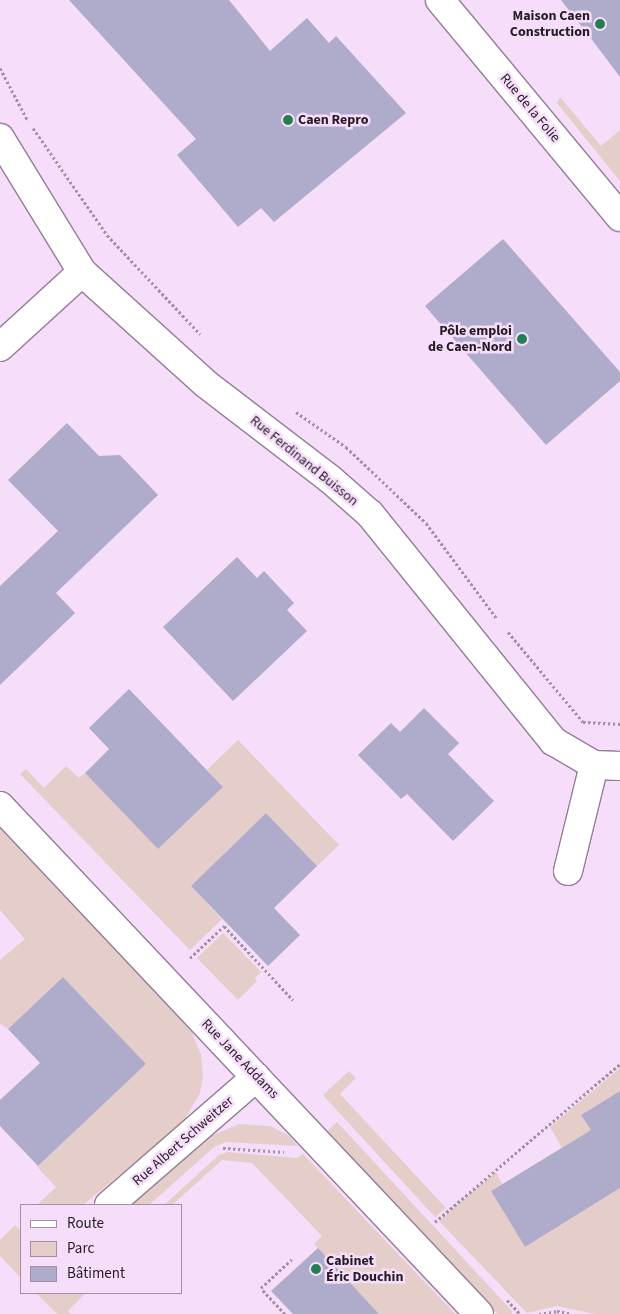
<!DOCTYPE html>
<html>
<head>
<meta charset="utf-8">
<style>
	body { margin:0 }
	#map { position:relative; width:620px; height:1314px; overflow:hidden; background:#f6ddf9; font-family:"Source Sans 3",sans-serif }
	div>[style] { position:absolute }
	.green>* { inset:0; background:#e5cdca }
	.building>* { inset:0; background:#aeacca }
	.path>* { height:3px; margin-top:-1.5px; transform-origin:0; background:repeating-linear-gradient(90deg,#a390a5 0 2.5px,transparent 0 5px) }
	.roads { filter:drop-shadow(1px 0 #947d97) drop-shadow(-1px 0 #947d97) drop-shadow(0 1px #947d97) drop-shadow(0 -1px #947d97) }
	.minor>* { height:28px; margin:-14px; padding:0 14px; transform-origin:14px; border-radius:14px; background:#fff }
	.dots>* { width:14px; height:14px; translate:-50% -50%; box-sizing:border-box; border:2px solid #f6ddf9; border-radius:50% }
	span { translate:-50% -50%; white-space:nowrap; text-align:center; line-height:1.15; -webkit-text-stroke:5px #f6ddf9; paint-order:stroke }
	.poi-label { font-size:14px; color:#241b25; font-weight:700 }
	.right { translate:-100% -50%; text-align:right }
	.left { translate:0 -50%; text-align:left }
	.street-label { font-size:14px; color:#241b25 }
	.legend { position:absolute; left:20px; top:1204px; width:162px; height:90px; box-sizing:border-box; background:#f6ddf9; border:1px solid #a28fa4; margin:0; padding:6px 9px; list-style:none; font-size:15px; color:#241b25 }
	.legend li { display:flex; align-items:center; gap:10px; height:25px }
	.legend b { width:25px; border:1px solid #a28fa4 }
</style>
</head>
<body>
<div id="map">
	<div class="green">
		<i style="clip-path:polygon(560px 97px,601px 146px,620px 130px,620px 181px,557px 103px)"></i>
		<i style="clip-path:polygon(238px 740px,339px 845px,317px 866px,266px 813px,191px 886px,222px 919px,190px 950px,20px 774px,26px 769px,44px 788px,66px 766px,79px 778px,85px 773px,158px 849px,223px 787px,207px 770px)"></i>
		<i style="clip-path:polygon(0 828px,191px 1030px,201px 1055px,203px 1077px,200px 1093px,183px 1122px,83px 1205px,37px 1205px,56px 1187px,37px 1167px,146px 1064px,63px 977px,8px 1029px,0 1024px,0 960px,25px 939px,0 910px)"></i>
		<i style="clip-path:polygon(223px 933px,261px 972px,255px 978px,257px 981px,238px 1000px,197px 958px)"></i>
		<i style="clip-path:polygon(620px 1068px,620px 1091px,581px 1115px,591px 1130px,562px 1148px,550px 1127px)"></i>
		<i style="clip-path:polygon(349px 1071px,356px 1078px,340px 1094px,446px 1208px,435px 1217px,323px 1095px)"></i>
		<i style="clip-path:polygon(337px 1122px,512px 1311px,512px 1314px,497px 1314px,327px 1131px)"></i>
		<i style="clip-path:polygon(239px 1124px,270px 1126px,288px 1135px,298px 1146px,226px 1142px,214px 1147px,149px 1205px,130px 1205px,211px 1136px)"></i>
		<i style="clip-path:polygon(228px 1152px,297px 1158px,303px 1154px,455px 1314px,379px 1314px,314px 1244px,322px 1236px,252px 1163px,222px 1160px,172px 1205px,164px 1205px,219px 1155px)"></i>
		<i style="clip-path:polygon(496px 1172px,502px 1184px,491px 1191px,525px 1247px,620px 1188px,620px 1314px,594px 1314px,557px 1306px,527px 1313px,439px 1221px)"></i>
		<i style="clip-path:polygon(15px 1225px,21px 1231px,21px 1278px,0 1256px,0 1240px)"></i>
		<i style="clip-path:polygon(36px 1293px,82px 1293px,84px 1295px,68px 1311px,70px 1314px,57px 1314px)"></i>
	</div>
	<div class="building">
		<i style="clip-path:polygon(69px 0,229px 0,270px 51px,307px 18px,329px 43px,336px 36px,406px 113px,274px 222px,261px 208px,238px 227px,177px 155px,196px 139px)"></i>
		<i style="clip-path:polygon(561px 0,620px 0,620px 77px,596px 45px)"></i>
		<i style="clip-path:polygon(503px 239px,620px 372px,620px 381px,546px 445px,425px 306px)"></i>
		<i style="clip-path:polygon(67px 423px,99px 456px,120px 455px,158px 495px,56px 593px,75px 613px,0 685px,0 586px,58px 531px,8px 480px)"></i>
		<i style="clip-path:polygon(237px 557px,257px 578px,264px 571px,294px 603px,287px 610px,307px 631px,233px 701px,163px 627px)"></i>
		<i style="clip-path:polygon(129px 689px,223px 787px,158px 849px,85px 773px,109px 749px,89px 728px)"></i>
		<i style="clip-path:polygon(424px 708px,459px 743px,448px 754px,494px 801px,453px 841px,407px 794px,401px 799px,358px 755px,391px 723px,400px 732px)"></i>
		<i style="clip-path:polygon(266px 813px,317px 866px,274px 908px,300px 935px,268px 966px,191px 886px)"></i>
		<i style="clip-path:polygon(63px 977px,146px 1064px,38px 1166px,0 1126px,0 1100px,40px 1063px,8px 1029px)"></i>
		<i style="clip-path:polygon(620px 1091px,620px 1188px,525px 1247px,491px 1191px,591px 1130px,581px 1115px)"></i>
		<i style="clip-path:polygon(318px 1248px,379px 1314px,293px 1314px,271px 1291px)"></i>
	</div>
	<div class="path">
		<i style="left:0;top:68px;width:60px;rotate:62.2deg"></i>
		<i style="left:33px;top:128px;width:130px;rotate:55.3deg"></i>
		<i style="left:107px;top:235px;width:136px;rotate:46.8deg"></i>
		<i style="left:296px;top:412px;width:61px;rotate:35deg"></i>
		<i style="left:346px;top:447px;width:110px;rotate:43.5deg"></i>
		<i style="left:426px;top:523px;width:119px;rotate:53.5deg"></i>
		<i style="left:508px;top:632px;width:117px;rotate:50.2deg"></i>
		<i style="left:583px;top:722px;width:37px;rotate:3deg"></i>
		<i style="left:190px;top:958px;width:47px;rotate:-43.3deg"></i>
		<i style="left:224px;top:926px;width:101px;rotate:47deg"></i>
		<i style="left:223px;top:1148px;width:61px;rotate:3.8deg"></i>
		<i style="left:435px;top:1222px;width:243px;rotate:-40.5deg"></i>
		<i style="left:507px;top:1300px;width:19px;rotate:47deg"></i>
		<i style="left:285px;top:1314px;width:35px;rotate:-133deg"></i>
		<i style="left:261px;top:1288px;width:42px;rotate:-43.1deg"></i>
		<i style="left:539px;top:1314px;width:18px;rotate:-9deg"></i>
		<i style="left:557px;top:1311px;width:15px;rotate:11deg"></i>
	</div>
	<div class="roads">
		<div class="minor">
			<i style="left:440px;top:0;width:282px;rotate:50.3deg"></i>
			<i style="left:0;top:138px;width:157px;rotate:58.5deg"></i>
			<i style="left:82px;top:272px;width:167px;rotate:42.1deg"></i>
			<i style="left:206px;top:384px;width:156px;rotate:37.5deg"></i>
			<i style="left:330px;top:479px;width:53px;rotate:41.2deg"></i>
			<i style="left:370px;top:514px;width:292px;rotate:51.1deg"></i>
			<i style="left:553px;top:741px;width:48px;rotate:30.3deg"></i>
			<i style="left:594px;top:765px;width:26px;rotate:2deg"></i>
			<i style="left:0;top:347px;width:111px;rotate:-42.4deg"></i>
			<i style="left:0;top:806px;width:698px;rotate:46.68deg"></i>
			<i style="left:568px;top:871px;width:109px;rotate:-76.2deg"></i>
			<i style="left:109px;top:1205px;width:195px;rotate:-41deg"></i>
		</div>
	</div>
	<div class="dots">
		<i style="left:600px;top:24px;background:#267e53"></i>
		<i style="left:288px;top:120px;background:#267e53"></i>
		<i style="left:522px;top:339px;background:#267e53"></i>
		<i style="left:316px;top:1269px;background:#267e53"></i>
	</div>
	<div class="poi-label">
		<span class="right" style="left:590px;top:24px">Maison Caen<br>Construction</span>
		<span class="left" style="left:298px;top:120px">Caen Repro</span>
		<span class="right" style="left:512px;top:339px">Pôle emploi<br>de Caen-Nord</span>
		<span class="left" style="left:326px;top:1269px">Cabinet<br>Éric Douchin</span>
	</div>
	<div class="street-label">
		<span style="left:530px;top:108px;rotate:50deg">Rue de la Folie</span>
		<span style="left:304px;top:461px;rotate:39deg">Rue Ferdinand Buisson</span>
		<span style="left:240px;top:1059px;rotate:46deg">Rue Jane Addams</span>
		<span style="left:183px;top:1141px;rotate:-41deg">Rue Albert Schweitzer</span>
	</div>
	<ul class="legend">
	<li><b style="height:6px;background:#fff"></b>Route</li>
	<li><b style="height:14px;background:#e5cdca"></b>Parc</li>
	<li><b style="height:14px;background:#aeacca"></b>Bâtiment</li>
	</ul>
</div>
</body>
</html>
